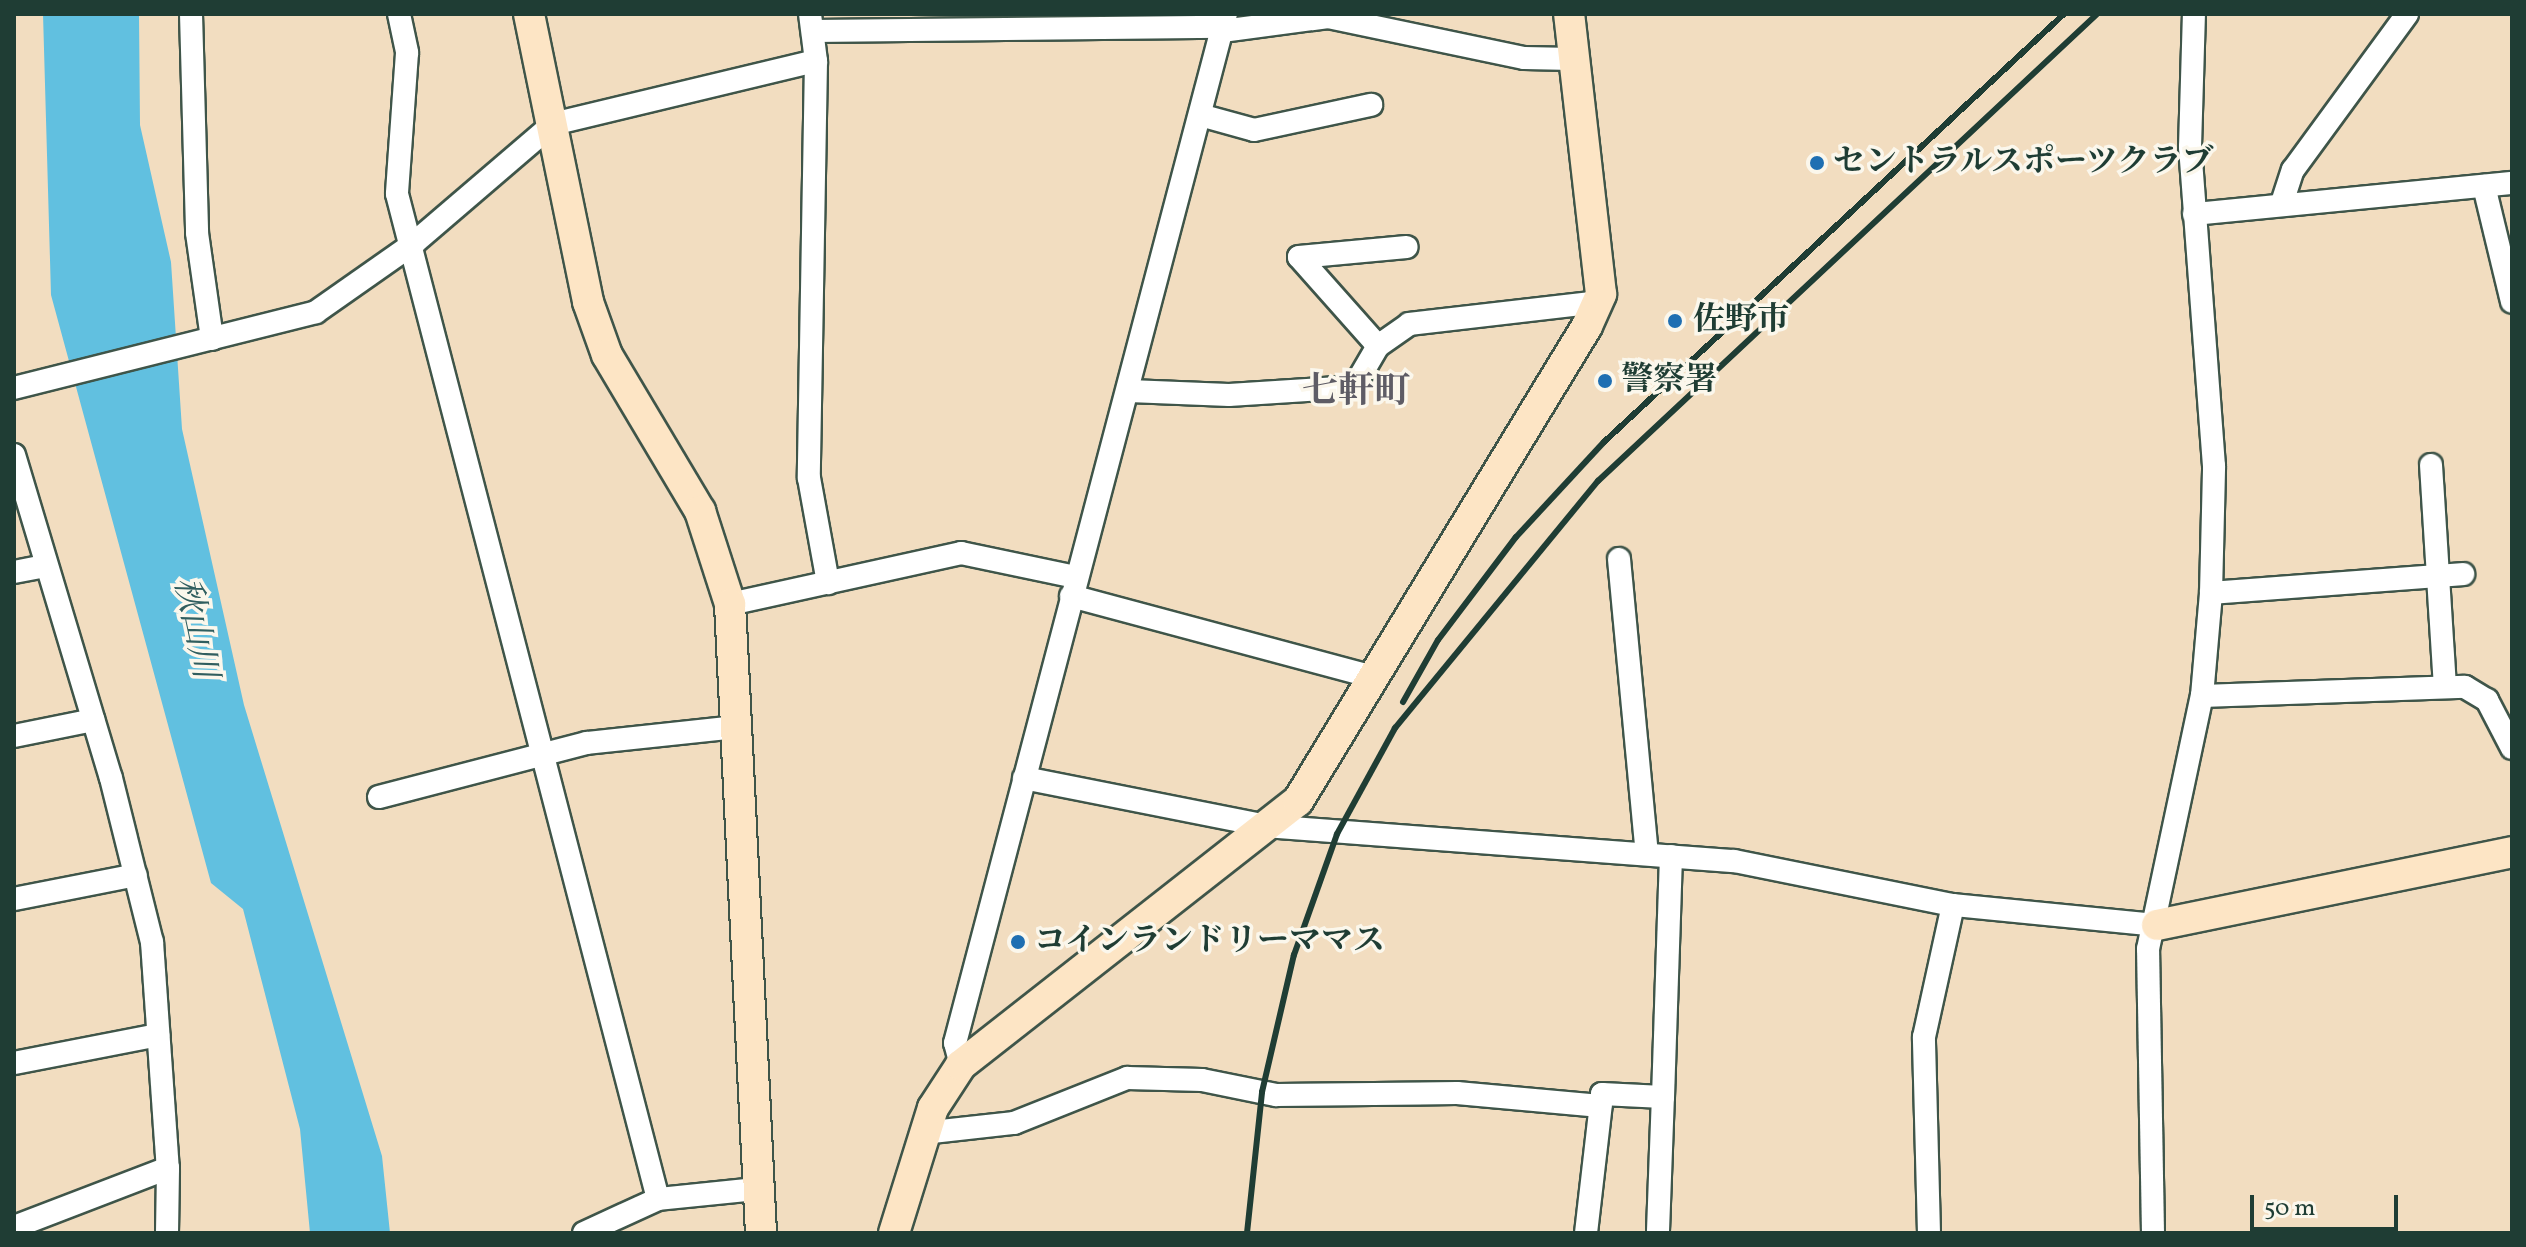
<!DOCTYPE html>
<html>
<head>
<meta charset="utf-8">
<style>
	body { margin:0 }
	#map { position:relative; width:2526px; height:1247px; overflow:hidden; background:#f2ddc0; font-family:Vollkorn,"Noto Serif JP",serif }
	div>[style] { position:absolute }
	.water>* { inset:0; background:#61c0e0 }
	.roads { filter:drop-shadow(2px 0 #3f5549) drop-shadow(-2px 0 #3f5549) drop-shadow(0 2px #3f5549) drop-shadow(0 -2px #3f5549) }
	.street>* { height:22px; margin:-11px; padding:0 11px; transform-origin:11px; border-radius:11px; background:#fff }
	.secondary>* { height:30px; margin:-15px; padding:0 15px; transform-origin:15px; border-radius:15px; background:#fde5c5 }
	.rail>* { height:6px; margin:-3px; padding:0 3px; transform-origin:3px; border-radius:3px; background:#1f3d34 }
	.dots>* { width:22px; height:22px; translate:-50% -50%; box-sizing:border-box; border:4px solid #fbf7ec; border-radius:50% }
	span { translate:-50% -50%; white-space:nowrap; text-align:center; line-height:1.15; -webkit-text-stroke:7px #fbf7ec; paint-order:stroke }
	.poi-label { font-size:32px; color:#1f3d34; font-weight:700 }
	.left { translate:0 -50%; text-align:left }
	.water-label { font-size:34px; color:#305e5f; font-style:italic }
	.quarter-label { font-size:36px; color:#5e5c65; font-weight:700 }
	.frame { position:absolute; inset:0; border:16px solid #1f3d34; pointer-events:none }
	.scale { position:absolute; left:2250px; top:1195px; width:148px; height:36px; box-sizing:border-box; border:4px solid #1f3d34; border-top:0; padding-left:10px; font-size:24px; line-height:28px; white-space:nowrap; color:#1f3d34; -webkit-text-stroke:6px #fbf7ec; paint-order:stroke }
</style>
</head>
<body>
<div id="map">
	<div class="water">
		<i style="clip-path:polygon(43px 14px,139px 14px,140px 125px,171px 262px,182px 429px,244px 705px,382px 1156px,390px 1233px,310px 1233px,300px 1129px,243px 909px,211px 883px,51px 295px)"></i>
	</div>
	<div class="roads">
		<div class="street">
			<i style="left:191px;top:14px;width:219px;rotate:88.4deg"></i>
			<i style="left:197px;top:233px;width:107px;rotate:81.9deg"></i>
			<i style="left:399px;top:14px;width:40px;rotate:78deg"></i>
			<i style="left:407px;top:53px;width:141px;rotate:94.1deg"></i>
			<i style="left:397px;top:194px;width:1038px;rotate:75.44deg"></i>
			<i style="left:813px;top:31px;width:410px;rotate:-0.6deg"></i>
			<i style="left:1222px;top:31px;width:107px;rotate:-7.5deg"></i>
			<i style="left:1328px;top:17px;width:200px;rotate:11.8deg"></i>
			<i style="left:1524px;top:58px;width:49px;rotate:1.2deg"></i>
			<i style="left:816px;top:61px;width:417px;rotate:91deg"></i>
			<i style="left:809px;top:478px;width:107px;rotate:79.7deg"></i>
			<i style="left:1200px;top:115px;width:56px;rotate:15.5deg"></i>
			<i style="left:1254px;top:130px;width:120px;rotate:-12.1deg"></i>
			<i style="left:2484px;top:186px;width:119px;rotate:76.4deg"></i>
			<i style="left:2282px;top:203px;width:35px;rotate:-72deg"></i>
			<i style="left:2293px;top:170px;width:193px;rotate:-53.8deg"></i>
			<i style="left:2194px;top:214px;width:320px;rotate:-5.6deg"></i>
			<i style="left:1378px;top:346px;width:119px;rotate:-131.6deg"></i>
			<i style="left:1299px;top:257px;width:108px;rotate:-5.3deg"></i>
			<i style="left:14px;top:388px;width:311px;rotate:-14.1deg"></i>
			<i style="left:316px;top:312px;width:120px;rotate:-35.1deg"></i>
			<i style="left:414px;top:243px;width:183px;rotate:-40.6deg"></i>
			<i style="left:553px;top:124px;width:270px;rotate:-13.5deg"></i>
			<i style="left:816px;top:61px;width:47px;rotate:-97.3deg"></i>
			<i style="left:1129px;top:391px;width:100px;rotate:2.3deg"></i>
			<i style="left:1229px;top:395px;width:125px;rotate:-3.7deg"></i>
			<i style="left:1354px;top:387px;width:48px;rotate:-59.7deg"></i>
			<i style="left:1378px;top:346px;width:38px;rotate:-35deg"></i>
			<i style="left:1409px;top:324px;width:190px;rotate:-6.6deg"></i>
			<i style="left:14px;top:455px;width:337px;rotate:73.3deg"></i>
			<i style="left:111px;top:778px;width:169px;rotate:76deg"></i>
			<i style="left:152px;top:942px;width:227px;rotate:86deg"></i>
			<i style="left:168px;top:1168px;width:165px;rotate:159deg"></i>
			<i style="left:2431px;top:465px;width:222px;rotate:86.4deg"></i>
			<i style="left:1619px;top:559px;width:296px;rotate:84.6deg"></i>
			<i style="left:14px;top:572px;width:31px;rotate:-11deg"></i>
			<i style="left:2211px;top:593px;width:253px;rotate:-4.3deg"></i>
			<i style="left:1071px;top:596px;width:316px;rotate:15deg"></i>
			<i style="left:730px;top:604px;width:237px;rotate:-12.4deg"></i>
			<i style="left:961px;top:553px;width:117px;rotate:11.8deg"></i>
			<i style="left:2202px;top:696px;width:263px;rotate:-2deg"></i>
			<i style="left:2465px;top:687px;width:26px;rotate:31deg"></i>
			<i style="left:2487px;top:700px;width:54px;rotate:62.5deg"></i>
			<i style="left:14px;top:736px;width:81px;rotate:-11.4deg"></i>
			<i style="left:1024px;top:778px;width:247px;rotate:11.2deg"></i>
			<i style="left:1266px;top:826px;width:469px;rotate:4.3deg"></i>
			<i style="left:1734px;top:861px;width:223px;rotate:11.4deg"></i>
			<i style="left:1953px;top:905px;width:205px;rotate:5.6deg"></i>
			<i style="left:379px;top:797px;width:215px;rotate:-14.6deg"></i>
			<i style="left:587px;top:743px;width:151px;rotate:-6.1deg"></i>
			<i style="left:14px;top:899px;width:124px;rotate:-11.1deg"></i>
			<i style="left:14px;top:1063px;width:147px;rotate:-11deg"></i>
			<i style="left:961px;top:1065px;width:23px;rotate:-105deg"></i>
			<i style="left:955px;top:1043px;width:1064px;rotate:-75.25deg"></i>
			<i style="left:923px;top:1133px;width:92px;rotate:-6.3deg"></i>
			<i style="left:1014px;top:1123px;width:122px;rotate:-21.7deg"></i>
			<i style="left:1127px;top:1078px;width:75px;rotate:1.5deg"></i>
			<i style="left:1202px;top:1080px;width:76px;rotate:11.5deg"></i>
			<i style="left:1276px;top:1095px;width:181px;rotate:-0.6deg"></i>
			<i style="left:1457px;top:1093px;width:144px;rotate:5.2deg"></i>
			<i style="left:1658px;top:1231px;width:134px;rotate:-87.9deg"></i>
			<i style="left:167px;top:1233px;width:65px;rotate:-89.1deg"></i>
			<i style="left:584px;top:1233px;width:81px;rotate:-24.7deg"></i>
			<i style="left:658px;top:1199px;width:100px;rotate:-5.8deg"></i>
			<i style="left:1586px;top:1233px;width:140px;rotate:-83.4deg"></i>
			<i style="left:1602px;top:1094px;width:61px;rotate:2.8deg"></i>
			<i style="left:1663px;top:1097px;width:241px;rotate:-88.1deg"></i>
			<i style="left:1929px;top:1233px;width:196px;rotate:-91.5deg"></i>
			<i style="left:1924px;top:1037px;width:135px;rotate:-77.6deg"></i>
			<i style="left:2153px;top:1233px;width:284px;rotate:-91deg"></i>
			<i style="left:2148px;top:949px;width:259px;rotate:-78deg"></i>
			<i style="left:2202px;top:696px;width:103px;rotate:-85deg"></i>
			<i style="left:2211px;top:593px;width:127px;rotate:-88.6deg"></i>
			<i style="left:2214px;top:466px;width:320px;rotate:-94.3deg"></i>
			<i style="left:2190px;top:147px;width:133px;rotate:-88.3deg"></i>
		</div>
		<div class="secondary">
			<i style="left:529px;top:14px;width:294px;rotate:78.4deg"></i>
			<i style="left:588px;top:302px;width:56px;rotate:70.3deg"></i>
			<i style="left:607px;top:355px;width:182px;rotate:59.2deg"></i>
			<i style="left:700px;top:511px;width:98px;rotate:72.1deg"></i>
			<i style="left:730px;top:604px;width:630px;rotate:87.18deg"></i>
			<i style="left:2157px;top:925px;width:362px;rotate:-11.6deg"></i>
			<i style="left:894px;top:1233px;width:131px;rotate:-72.7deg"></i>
			<i style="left:933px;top:1108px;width:51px;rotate:-56.9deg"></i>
			<i style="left:961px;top:1065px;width:428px;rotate:-38.1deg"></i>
			<i style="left:1298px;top:801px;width:556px;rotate:-58.68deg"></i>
			<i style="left:1587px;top:326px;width:35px;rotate:-66deg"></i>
			<i style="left:1601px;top:294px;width:282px;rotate:-96.5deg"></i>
		</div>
	</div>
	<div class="rail">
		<i style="left:1403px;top:702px;width:71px;rotate:-60.6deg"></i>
		<i style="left:1438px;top:640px;width:129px;rotate:-52.9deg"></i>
		<i style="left:1516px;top:537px;width:129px;rotate:-47.2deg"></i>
		<i style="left:1604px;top:442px;width:628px;rotate:-42.94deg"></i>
		<i style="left:1247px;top:1233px;width:142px;rotate:-83.9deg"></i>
		<i style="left:1262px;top:1092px;width:141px;rotate:-76.9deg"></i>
		<i style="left:1294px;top:955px;width:128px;rotate:-70.4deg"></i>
		<i style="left:1337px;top:834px;width:121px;rotate:-61.3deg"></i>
		<i style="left:1395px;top:728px;width:320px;rotate:-50.6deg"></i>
		<i style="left:1598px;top:481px;width:683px;rotate:-43.1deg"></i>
	</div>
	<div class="dots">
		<i style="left:1817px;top:163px;background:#1f6fb2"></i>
		<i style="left:1675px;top:321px;background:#1f6fb2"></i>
		<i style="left:1605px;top:381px;background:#1f6fb2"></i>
		<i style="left:1018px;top:942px;background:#1f6fb2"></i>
	</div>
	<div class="poi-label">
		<span class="left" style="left:1833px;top:163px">セントラルスポーツクラブ</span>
		<span class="left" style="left:1693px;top:321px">佐野市</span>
		<span class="left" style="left:1621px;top:381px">警察署</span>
		<span class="left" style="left:1034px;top:942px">コインランドリーママス</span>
	</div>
	<div class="water-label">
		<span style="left:194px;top:628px;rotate:78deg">秋山川</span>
	</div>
	<div class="quarter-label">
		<span style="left:1356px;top:394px">七軒町</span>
	</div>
	<div class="frame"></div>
	<div class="scale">50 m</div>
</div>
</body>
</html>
